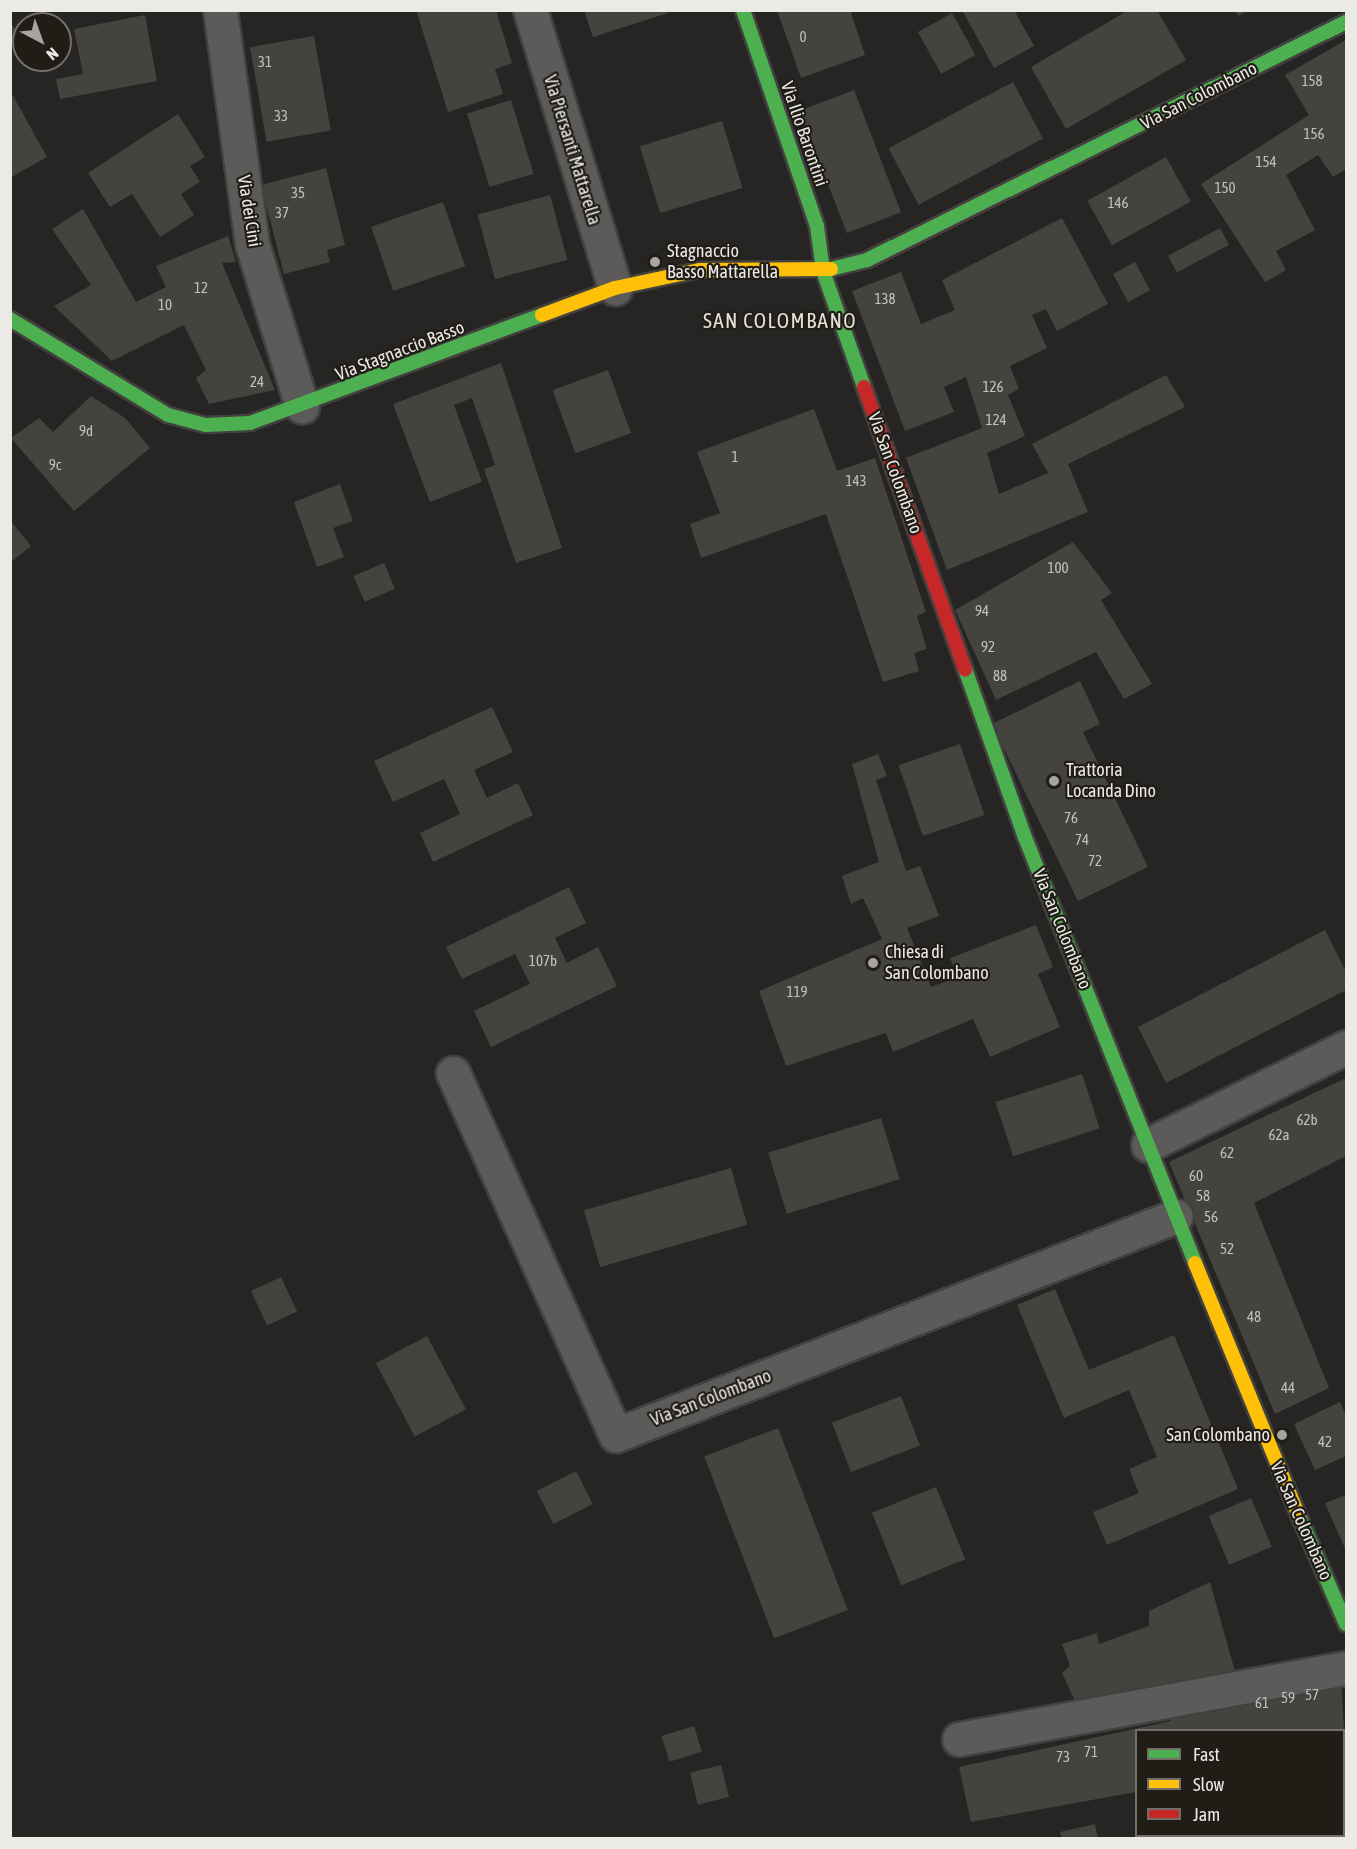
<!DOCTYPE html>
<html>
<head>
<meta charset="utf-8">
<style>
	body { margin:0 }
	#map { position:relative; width:1357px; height:1849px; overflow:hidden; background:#272523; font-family:"Asap Condensed",sans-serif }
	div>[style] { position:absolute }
	.building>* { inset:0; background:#444340; transform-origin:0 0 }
	.roads { filter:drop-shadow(2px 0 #42413f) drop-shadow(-2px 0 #42413f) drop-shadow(0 2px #42413f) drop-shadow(0 -2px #42413f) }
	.street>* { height:33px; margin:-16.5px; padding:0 16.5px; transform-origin:16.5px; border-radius:16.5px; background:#5c5b59 }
	.fast>* { height:14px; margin:-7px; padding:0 7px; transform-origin:7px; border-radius:7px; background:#4caf50 }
	.slow>* { height:14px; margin:-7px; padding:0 7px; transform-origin:7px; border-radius:7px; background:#ffc107 }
	.jam>* { height:14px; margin:-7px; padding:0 7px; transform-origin:7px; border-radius:7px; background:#c62828 }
	.dots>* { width:16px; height:16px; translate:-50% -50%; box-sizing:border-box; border:3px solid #201d17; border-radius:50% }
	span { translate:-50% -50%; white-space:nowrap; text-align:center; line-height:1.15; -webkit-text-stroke:4.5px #201d17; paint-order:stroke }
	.number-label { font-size:15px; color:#c2c0bc }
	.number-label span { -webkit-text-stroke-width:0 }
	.street-label { font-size:18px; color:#eceae6 }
	.poi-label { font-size:18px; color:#eceae6 }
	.left { translate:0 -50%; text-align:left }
	.right { translate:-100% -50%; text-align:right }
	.quarter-label { font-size:21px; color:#e4e0d8; letter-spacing:1.5px }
	.frame { position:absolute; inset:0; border:12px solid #eceae6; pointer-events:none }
	.legend { position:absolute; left:1135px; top:1729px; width:210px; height:108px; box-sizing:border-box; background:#201d17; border:2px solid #726f6a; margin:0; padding:8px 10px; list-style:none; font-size:18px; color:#eceae6 }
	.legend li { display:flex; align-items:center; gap:12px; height:30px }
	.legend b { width:30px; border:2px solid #726f6a }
	.north { position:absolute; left:12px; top:12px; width:60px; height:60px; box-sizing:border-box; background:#201d17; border:2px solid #726f6a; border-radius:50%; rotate:139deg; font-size:16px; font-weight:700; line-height:24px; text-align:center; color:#eceae6 }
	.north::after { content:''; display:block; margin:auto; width:21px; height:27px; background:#a7a5a2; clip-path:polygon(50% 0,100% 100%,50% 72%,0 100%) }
</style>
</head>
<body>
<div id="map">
	<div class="building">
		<i style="clip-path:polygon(416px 10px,496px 10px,512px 63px,495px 69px,503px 94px,448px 112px)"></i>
		<i style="clip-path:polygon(584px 10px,667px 10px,668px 13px,593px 37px)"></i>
		<i style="clip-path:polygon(777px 10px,850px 10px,865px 55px,801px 78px)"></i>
		<i style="clip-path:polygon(962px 10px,1014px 10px,1034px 46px,994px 68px)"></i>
		<i style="clip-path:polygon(1129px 10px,1157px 10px,1186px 60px,1066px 129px,1031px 67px)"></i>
		<i style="clip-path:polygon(1235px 10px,1249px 10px,1238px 16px)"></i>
		<i style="left:952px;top:13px;width:48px;height:39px;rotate:61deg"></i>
		<i style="clip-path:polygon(145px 15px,157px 81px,60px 99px,56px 79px,83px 74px,74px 29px)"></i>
		<i style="clip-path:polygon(10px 22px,21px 38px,10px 44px)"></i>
		<i style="left:314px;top:36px;width:96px;height:65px;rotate:80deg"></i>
		<i style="clip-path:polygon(1346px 40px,1346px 169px,1333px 177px,1318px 155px,1286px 175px,1315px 230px,1276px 251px,1286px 270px,1265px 282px,1201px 184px,1309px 115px,1285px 75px)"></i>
		<i style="left:1013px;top:82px;width:64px;height:141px;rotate:62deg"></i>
		<i style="left:854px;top:90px;width:131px;height:58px;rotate:69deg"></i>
		<i style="clip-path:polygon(12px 94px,47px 157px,10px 178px,10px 95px)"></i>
		<i style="left:511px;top:100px;width:77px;height:46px;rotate:73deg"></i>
		<i style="clip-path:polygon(178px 114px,205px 157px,190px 166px,200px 182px,181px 194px,194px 215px,160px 237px,132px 194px,110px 207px,88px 173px)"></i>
		<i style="left:722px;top:121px;width:70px;height:86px;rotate:73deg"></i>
		<i style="left:1166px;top:157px;width:51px;height:90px;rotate:61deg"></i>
		<i style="clip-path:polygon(326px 168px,345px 245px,327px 250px,330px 262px,284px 274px,261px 185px)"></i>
		<i style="left:550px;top:195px;width:67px;height:75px;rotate:75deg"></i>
		<i style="left:443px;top:202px;width:68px;height:76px;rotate:71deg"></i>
		<i style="clip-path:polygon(83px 209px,136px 302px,166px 287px,156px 266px,228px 236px,236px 262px,222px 263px,275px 390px,209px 404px,196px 378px,206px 370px,184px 325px,112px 361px,54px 306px,91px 285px,52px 229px)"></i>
		<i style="clip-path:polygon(1062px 218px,1108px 304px,1057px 331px,1046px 309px,1032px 315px,1047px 348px,1010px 366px,1019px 389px,1008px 395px,1025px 436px,987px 453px,999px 494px,1048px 473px,1032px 444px,1166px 375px,1185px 407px,1068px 464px,1088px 512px,947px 570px,906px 458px,982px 428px,966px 377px,944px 387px,954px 412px,905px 431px,852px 291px,901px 272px,921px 324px,955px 310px,942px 280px)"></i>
		<i style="left:1220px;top:228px;width:19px;height:59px;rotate:62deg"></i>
		<i style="left:1135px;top:262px;width:32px;height:25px;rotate:62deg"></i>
		<i style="clip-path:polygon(501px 363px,562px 548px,516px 563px,484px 469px,495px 465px,472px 398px,454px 405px,482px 482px,430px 502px,393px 404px)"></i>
		<i style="left:608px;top:370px;width:67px;height:59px;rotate:70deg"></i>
		<i style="clip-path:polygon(91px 396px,125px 418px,150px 448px,74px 511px,11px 438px,39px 418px,53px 432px)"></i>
		<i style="clip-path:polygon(814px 409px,837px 471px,875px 458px,926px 612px,917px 616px,927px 649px,914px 653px,919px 671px,883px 682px,826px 514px,701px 558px,690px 524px,720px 513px,697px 452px)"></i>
		<i style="clip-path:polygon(340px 484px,353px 521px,333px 528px,344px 557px,317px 567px,294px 502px)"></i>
		<i style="clip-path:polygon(10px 520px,31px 546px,10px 563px)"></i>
		<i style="clip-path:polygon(1073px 542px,1112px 593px,1101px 600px,1152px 684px,1124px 699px,1096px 652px,996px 700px,955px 610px)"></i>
		<i style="left:384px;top:563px;width:28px;height:33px;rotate:67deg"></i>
		<i style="clip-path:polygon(1080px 681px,1100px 724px,1083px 732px,1148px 867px,1078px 901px,992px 724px)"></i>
		<i style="clip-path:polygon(492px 707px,513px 752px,474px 770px,487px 798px,518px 783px,533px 815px,433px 862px,420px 833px,460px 814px,444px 779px,393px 802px,374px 761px)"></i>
		<i style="left:960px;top:744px;width:75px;height:65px;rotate:71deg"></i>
		<i style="clip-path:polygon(878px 754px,887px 776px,876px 780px,906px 871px,920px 866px,939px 916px,907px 928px,931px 987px,958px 977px,950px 958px,1036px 925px,1053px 967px,1038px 974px,1060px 1027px,990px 1057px,973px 1019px,893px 1052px,886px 1033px,786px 1066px,759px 991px,882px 939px,863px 898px,851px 904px,842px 876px,879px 862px,852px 764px)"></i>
		<i style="clip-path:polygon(569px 887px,586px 923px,555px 938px,567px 963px,598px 947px,617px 986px,491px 1047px,474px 1011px,530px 984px,515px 954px,462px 979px,446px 947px)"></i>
		<i style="clip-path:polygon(1325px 930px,1346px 972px,1346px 990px,1166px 1083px,1138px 1027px)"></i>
		<i style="left:1082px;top:1074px;width:57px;height:91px;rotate:72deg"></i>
		<i style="clip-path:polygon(1346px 1078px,1346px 1156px,1254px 1203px,1329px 1388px,1275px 1414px,1169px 1162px)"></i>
		<i style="left:881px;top:1118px;width:64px;height:118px;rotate:73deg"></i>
		<i style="left:731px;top:1168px;width:59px;height:153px;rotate:74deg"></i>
		<i style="left:281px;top:1277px;width:38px;height:33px;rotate:65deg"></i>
		<i style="clip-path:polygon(1055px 1289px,1089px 1370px,1174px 1335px,1238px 1489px,1107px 1545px,1093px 1512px,1139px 1493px,1129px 1469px,1157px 1457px,1129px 1390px,1064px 1418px,1017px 1305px)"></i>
		<i style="left:427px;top:1336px;width:83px;height:58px;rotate:62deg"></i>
		<i style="left:901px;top:1396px;width:53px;height:74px;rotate:69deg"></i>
		<i style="clip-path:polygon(1340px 1402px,1346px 1416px,1346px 1456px,1315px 1470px,1294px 1424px)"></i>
		<i style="left:778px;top:1428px;width:195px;height:79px;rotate:69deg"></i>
		<i style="left:576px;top:1471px;width:37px;height:44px;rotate:63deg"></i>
		<i style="left:936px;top:1487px;width:78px;height:69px;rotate:68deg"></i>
		<i style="clip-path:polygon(1346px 1495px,1346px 1551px,1325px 1503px)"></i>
		<i style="left:1251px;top:1498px;width:53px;height:46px;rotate:67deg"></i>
		<i style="clip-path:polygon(1210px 1582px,1236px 1675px,1080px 1712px,1062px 1673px,1070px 1666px,1062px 1644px,1097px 1633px,1099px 1644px,1149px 1626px,1149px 1611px)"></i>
		<i style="clip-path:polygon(1341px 1678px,1344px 1730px,1136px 1730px,1136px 1792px,971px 1822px,959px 1767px,1171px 1721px,1169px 1705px)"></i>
		<i style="left:694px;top:1726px;width:27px;height:34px;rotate:73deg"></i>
		<i style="clip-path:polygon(1345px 1761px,1346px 1804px,1344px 1804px,1344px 1762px)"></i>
		<i style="left:721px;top:1765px;width:33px;height:32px;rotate:76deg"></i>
		<i style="clip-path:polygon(1095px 1824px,1098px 1838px,1062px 1838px,1060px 1832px)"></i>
		<i style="left:1254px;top:1836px;width:85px;height:2px"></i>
	</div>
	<div class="roads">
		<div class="street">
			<i style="left:220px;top:10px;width:236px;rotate:82.2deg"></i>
			<i style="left:252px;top:244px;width:170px;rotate:72.9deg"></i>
			<i style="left:530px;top:10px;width:291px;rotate:73deg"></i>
			<i style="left:453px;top:1073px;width:397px;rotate:65.8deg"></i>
			<i style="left:616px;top:1435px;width:601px;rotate:-21.36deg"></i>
			<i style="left:1148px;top:1145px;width:221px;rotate:-26.3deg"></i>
			<i style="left:959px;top:1739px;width:393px;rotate:-10.4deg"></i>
		</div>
		<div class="fast">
			<i style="left:743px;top:10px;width:228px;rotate:71.1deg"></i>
			<i style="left:817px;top:226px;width:45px;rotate:82.4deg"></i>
			<i style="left:823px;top:271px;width:123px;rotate:70.5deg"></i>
			<i style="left:831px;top:269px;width:37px;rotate:-14deg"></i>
			<i style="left:867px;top:260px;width:535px;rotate:-26.42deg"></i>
			<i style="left:10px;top:319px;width:185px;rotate:31.3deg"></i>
			<i style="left:168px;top:415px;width:39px;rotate:15deg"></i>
			<i style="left:206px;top:425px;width:44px;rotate:-2.6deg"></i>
			<i style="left:250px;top:423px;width:311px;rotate:-20.3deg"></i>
			<i style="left:965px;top:669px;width:176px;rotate:70.4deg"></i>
			<i style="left:1024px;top:835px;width:461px;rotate:68.2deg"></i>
			<i style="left:1299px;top:1516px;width:118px;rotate:66.5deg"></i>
		</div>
		<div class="slow">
			<i style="left:542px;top:315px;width:78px;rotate:-20.3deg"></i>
			<i style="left:615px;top:288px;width:87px;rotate:-12deg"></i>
			<i style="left:700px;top:270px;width:131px;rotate:-0.4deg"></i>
			<i style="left:1195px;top:1263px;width:274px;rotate:67.7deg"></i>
		</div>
		<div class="jam">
			<i style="left:864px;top:387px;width:300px;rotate:70.3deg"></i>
		</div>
	</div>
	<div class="dots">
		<i style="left:655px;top:262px;background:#a7a5a2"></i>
		<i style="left:1054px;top:781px;background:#a7a5a2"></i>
		<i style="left:873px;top:963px;background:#a7a5a2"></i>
		<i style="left:1282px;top:1435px;background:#a7a5a2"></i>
	</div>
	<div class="number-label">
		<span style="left:803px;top:37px">0</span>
		<span style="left:265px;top:62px">31</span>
		<span style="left:1312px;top:81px">158</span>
		<span style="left:281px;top:116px">33</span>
		<span style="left:1314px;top:134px">156</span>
		<span style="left:1266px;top:162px">154</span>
		<span style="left:1225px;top:188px">150</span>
		<span style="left:298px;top:193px">35</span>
		<span style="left:1118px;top:203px">146</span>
		<span style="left:282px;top:213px">37</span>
		<span style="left:201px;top:288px">12</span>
		<span style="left:885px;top:299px">138</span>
		<span style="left:165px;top:305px">10</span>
		<span style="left:257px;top:382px">24</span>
		<span style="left:993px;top:387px">126</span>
		<span style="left:996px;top:420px">124</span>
		<span style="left:86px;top:431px">9d</span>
		<span style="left:735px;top:457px">1</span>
		<span style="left:55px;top:465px">9c</span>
		<span style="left:856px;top:481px">143</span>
		<span style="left:1058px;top:568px">100</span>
		<span style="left:982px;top:611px">94</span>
		<span style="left:988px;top:647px">92</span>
		<span style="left:1000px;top:676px">88</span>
		<span style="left:1071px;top:818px">76</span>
		<span style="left:1082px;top:840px">74</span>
		<span style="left:1095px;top:861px">72</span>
		<span style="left:543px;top:961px">107b</span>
		<span style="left:797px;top:992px">119</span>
		<span style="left:1307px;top:1120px">62b</span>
		<span style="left:1279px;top:1135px">62a</span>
		<span style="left:1227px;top:1153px">62</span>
		<span style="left:1196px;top:1176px">60</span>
		<span style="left:1203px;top:1196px">58</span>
		<span style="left:1211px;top:1217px">56</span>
		<span style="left:1227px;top:1249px">52</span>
		<span style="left:1254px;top:1317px">48</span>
		<span style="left:1288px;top:1388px">44</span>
		<span style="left:1325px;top:1442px">42</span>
		<span style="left:1312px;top:1695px">57</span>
		<span style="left:1288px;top:1698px">59</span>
		<span style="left:1262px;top:1703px">61</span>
		<span style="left:1091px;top:1752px">71</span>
		<span style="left:1063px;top:1757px">73</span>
	</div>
	<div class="street-label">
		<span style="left:1199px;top:96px;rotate:-27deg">Via San Colombano</span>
		<span style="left:804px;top:134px;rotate:71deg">Via Ilio Barontini</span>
		<span style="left:572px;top:150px;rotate:73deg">Via Piersanti Mattarella</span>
		<span style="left:249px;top:211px;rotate:81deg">Via dei Cini</span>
		<span style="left:400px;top:351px;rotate:-21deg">Via Stagnaccio Basso</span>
		<span style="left:895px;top:473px;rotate:70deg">Via San Colombano</span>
		<span style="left:1062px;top:929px;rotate:68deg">Via San Colombano</span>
		<span style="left:711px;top:1398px;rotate:-21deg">Via San Colombano</span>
		<span style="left:1301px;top:1521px;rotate:66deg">Via San Colombano</span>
	</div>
	<div class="poi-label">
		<span class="left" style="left:667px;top:262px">Stagnaccio<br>Basso Mattarella</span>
		<span class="left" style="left:1066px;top:781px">Trattoria<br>Locanda Dino</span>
		<span class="left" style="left:885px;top:963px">Chiesa di<br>San Colombano</span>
		<span class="right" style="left:1270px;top:1435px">San Colombano</span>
	</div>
	<div class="quarter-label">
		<span style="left:780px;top:320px">SAN COLOMBANO</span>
	</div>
	<div class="frame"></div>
	<ul class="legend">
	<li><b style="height:8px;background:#4caf50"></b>Fast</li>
	<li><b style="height:8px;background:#ffc107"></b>Slow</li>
	<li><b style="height:8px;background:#c62828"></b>Jam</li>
	</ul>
	<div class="north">N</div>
</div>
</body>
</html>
